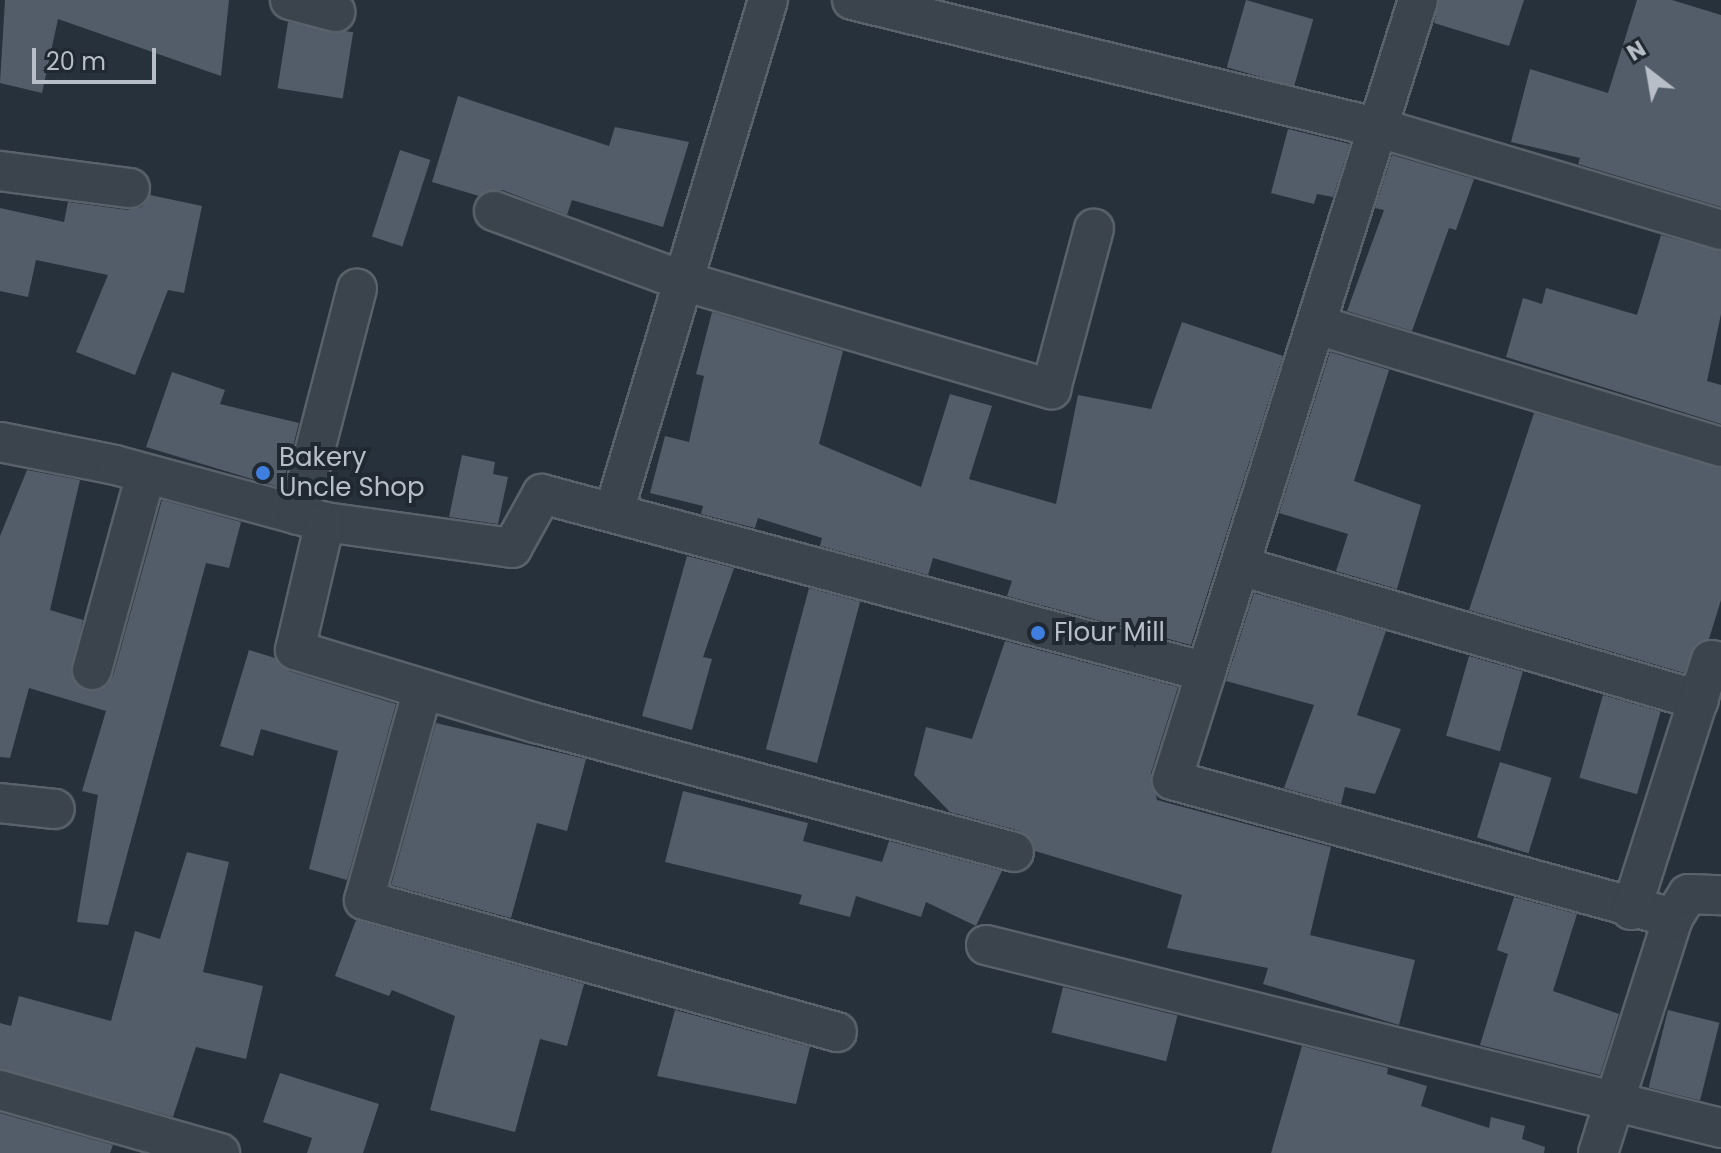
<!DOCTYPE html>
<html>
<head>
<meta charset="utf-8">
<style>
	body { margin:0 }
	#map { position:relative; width:1721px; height:1153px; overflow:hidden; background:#27313b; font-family:Poppins,sans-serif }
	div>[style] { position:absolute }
	.building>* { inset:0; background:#535d69; transform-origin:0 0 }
	.roads { filter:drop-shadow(2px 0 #59616a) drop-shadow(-2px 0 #59616a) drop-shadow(0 2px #59616a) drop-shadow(0 -2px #59616a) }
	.street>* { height:38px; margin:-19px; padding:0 19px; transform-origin:19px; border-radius:19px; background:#3b434c }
	.dots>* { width:22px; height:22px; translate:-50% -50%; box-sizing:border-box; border:4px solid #202831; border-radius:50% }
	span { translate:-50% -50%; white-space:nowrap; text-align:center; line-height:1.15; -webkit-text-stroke:8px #202831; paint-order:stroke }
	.poi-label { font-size:26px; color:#b7bec7 }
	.left { translate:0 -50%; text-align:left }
	.north { position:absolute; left:1609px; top:32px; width:80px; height:80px; -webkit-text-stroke:6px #202831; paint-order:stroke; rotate:329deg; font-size:22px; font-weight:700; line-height:32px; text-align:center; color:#b7bec7 }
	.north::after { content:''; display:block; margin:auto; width:28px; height:36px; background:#b7bec7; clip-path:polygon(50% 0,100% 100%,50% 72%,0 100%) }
	.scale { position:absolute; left:32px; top:48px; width:124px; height:36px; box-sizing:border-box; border:4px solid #b7bec7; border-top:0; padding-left:10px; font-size:24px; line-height:28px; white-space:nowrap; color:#b7bec7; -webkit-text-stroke:6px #202831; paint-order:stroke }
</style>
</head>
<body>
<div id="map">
	<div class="building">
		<i style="clip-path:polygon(5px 0,229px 0,221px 76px,58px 19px,42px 93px,0 83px)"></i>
		<i style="left:1246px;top:0;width:70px;height:70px;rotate:16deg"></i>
		<i style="clip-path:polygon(1439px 0,1524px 0,1509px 46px,1434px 23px)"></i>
		<i style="clip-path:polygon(1637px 0,1672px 0,1721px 15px,1721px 207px,1578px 164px,1580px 158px,1511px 142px,1530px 69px,1608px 93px)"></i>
		<i style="left:288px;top:22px;width:66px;height:67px;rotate:9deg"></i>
		<i style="clip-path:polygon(458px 96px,609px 146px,615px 127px,689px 142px,663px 227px,572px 200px,567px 215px,502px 190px,479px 196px,432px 182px)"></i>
		<i style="clip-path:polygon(1288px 129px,1350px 144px,1333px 197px,1317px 194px,1314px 204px,1271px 193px)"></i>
		<i style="left:400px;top:150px;width:32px;height:91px;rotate:18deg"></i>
		<i style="clip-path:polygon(1392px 155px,1474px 179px,1456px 230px,1449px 228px,1412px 331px,1347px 311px,1384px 210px,1375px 208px)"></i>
		<i style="clip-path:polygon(150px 195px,202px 206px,184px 293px,168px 290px,135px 375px,76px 352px,108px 275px,36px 260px,28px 297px,0 291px,0 208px,64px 222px,68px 202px,128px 210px,142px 207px)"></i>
		<i style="clip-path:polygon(1661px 235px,1721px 251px,1721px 314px,1707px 381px,1721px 385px,1721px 424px,1506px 357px,1523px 298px,1542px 304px,1546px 288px,1637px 315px)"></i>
		<i style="clip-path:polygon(712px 312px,843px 351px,819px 444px,921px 487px,950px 394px,992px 406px,969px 479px,1056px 504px,1078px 395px,1151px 409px,1182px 322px,1283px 356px,1191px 645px,1007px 596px,1012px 581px,933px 558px,928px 575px,820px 546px,822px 538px,758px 518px,755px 528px,701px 514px,703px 506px,650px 493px,665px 436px,689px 442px,704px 376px,696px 374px)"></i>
		<i style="clip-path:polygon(1330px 352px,1389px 370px,1354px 481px,1421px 505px,1397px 589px,1336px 571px,1348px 534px,1279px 513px)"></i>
		<i style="clip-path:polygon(172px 372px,225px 390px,220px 404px,299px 423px,282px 488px,146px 447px)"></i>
		<i style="clip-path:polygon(1534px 413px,1721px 468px,1721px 600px,1709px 639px,1695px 645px,1684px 673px,1469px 610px)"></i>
		<i style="clip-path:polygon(462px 455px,495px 462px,493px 474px,508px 477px,498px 524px,449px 517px)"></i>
		<i style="clip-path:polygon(27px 470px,80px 480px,50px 610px,83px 620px,71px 675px,87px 691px,107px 686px,113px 676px,162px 500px,241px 522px,229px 568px,206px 563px,108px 925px,77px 922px,98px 795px,82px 791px,106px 711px,29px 688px,10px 758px,0 757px,0 536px)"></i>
		<i style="clip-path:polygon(687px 556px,734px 568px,703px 657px,712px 659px,692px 730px,642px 716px)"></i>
		<i style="left:809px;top:588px;width:53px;height:167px;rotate:15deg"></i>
		<i style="clip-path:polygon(1254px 593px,1386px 631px,1357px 715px,1401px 729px,1375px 794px,1345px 787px,1341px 804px,1284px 788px,1314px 705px,1226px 681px)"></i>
		<i style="clip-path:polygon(1005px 641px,1178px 687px,1151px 773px,1157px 800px,1331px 847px,1310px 935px,1415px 960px,1399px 1025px,1263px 984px,1268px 968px,1167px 948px,1182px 895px,1035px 851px,1020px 831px,950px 812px,914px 775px,926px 727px,972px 739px)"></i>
		<i style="clip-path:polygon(249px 650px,275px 658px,289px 671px,396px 704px,347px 880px,309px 869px,338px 751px,261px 729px,253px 756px,220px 746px)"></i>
		<i style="left:1469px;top:656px;width:56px;height:83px;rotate:16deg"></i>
		<i style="left:1603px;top:695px;width:60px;height:86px;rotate:16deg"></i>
		<i style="clip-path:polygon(436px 723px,586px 759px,567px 831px,537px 823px,511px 918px,391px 885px)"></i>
		<i style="left:1500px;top:762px;width:54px;height:79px;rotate:17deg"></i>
		<i style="clip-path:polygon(683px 791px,808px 823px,803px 841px,882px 862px,889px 841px,1002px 871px,976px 926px,926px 902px,921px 917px,856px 896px,850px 917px,799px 904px,802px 895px,665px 862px)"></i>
		<i style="clip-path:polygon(187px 852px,229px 862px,203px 972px,263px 986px,246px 1059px,196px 1047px,173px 1117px,0 1069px,0 1023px,11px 1026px,19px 996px,111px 1021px,135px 931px,160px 939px)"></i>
		<i style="clip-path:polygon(1514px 897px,1577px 914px,1553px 991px,1619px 1014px,1600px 1075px,1480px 1045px,1508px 954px,1497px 950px)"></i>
		<i style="clip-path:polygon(356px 920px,584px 984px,567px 1046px,540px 1039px,515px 1132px,430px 1110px,455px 1016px,392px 990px,389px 996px,335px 976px)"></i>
		<i style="left:1063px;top:987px;width:118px;height:47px;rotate:14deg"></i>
		<i style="clip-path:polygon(675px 1010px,810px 1047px,796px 1104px,657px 1076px)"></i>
		<i style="left:1668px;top:1010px;width:53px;height:80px;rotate:14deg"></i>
		<i style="clip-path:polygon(1302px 1046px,1388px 1068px,1387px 1074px,1427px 1086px,1421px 1106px,1489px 1128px,1491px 1117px,1525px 1126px,1522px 1139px,1545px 1147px,1544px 1153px,1271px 1153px)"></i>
		<i style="clip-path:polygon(280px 1073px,379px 1104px,363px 1153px,307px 1153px,312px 1138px,263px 1122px)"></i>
		<i style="clip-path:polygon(0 1113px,113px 1145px,110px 1153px,0 1153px)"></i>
	</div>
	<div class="roads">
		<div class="street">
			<i style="left:290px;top:0;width:47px;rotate:14.9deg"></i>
			<i style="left:852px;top:0;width:542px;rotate:13.65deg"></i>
			<i style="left:1379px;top:128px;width:357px;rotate:16.6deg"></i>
			<i style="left:0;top:171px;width:131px;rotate:7.5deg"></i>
			<i style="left:494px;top:211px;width:202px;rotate:20.3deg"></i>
			<i style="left:683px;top:281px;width:384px;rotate:16.4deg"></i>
			<i style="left:1051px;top:389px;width:166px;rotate:-75deg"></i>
			<i style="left:1317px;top:325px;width:422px;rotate:16.8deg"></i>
			<i style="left:0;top:442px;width:117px;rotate:11.3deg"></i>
			<i style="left:115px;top:465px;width:218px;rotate:15.2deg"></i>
			<i style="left:325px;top:522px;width:189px;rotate:7.9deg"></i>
			<i style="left:512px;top:548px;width:62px;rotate:-60.9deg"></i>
			<i style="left:542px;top:494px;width:687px;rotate:15.01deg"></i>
			<i style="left:1206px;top:672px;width:705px;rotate:-72.49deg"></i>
			<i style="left:614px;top:511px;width:534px;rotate:-73.23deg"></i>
			<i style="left:298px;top:515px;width:234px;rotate:-75.4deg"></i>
			<i style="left:325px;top:522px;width:131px;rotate:103.2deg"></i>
			<i style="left:295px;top:650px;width:252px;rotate:16.9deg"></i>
			<i style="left:536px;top:723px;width:495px;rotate:15.1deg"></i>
			<i style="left:1240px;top:566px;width:478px;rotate:16.3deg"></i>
			<i style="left:92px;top:670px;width:203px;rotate:-74.6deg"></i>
			<i style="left:1206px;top:672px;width:113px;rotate:107.5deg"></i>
			<i style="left:1172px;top:780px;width:520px;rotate:15.4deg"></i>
			<i style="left:423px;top:689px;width:219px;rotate:105.6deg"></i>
			<i style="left:364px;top:900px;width:491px;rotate:15.6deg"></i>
			<i style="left:0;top:803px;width:55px;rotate:6.2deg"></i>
			<i style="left:1631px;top:910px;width:262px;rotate:-72.3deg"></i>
			<i style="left:1711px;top:660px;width:10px;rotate:11deg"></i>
			<i style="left:986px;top:945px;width:757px;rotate:13.98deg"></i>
			<i style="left:0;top:1090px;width:229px;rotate:16deg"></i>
			<i style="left:1598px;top:1153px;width:247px;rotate:-72.3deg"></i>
			<i style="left:1673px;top:918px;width:28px;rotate:-58deg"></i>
			<i style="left:1688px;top:894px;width:33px;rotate:2deg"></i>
		</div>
	</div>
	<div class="dots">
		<i style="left:263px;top:473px;background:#3f7fe0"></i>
		<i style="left:1038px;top:633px;background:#3f7fe0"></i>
	</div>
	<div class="poi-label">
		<span class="left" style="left:279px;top:473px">Bakery<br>Uncle Shop</span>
		<span class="left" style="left:1054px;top:633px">Flour Mill</span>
	</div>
	<div class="north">N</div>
	<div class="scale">20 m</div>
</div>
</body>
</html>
